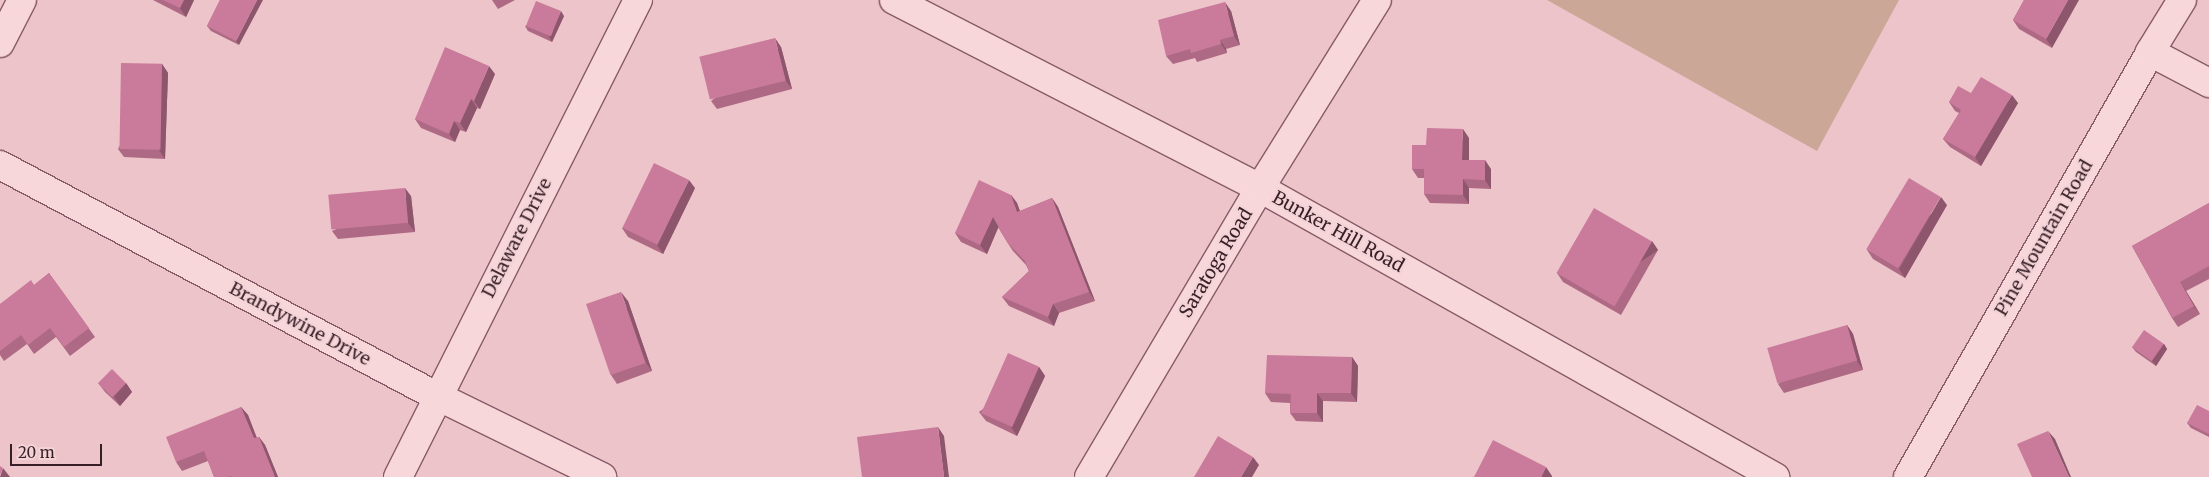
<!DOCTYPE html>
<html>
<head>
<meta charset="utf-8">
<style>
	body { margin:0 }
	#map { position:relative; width:2209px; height:477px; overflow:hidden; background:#edc4c9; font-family:Merriweather,serif }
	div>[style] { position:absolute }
	.green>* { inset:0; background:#cba798 }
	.roads { filter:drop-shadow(1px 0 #875b68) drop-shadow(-1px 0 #875b68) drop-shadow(0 1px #875b68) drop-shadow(0 -1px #875b68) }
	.minor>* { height:28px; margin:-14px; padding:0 14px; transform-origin:14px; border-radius:14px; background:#f8d7db }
	.wall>* { inset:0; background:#ae6a85 }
	.shaded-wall>* { inset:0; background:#8d566c; transform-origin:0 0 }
	.building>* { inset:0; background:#ca7b9b; transform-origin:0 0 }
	span { translate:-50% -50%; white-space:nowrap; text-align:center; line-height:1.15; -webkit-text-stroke:4.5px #f4d3d7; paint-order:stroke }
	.street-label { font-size:18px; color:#371f27 }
	.scale { position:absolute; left:10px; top:444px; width:92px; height:22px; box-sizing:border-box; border:2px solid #371f27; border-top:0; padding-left:6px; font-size:15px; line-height:18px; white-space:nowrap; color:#371f27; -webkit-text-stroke:4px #f4d3d7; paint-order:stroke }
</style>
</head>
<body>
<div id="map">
	<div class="green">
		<i style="clip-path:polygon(1547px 0,1899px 0,1817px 151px)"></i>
	</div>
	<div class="roads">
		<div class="minor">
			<i style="left:894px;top:0;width:411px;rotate:27.2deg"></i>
			<i style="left:1260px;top:188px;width:591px;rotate:29.3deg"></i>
			<i style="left:0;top:43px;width:48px;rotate:-62.9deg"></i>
			<i style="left:2150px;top:52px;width:67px;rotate:27.7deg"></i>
			<i style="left:0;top:165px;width:494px;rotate:27.9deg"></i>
			<i style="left:437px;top:396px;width:184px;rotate:26.1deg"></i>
			<i style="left:398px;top:477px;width:534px;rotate:-63.29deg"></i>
			<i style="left:1089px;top:477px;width:336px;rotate:-59.4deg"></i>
			<i style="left:1260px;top:188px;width:221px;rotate:-58.1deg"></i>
			<i style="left:1908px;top:477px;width:489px;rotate:-60.3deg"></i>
			<i style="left:2150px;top:52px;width:61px;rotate:-58.4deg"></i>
		</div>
	</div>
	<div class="wall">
		<i style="clip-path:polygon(153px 0,194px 0,186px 17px)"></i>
		<i style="clip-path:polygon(220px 0,239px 45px,211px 31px,207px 26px)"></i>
		<i style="clip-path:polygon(492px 0,515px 0,498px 9px)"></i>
		<i style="clip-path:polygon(2024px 0,2052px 48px,2019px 29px,2013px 20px)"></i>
		<i style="clip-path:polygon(1231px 11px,1240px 45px,1226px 49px,1227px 53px,1197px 62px,1195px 58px,1173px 64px,1166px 56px)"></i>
		<i style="clip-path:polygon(564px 16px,552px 42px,528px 31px,525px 26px)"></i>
		<i style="clip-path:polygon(781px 47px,792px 89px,717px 109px,711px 101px)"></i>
		<i style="clip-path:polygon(162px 64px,168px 73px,165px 159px,124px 157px,118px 149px)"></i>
		<i style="clip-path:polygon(495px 74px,480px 109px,477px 108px,466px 132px,460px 130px,455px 142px,421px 128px,415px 119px)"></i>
		<i style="clip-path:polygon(1971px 93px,2018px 103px,1981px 166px,1950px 147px,1943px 139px,1959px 113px,1955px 111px,1949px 102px)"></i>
		<i style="clip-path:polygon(1469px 138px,1469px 160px,1491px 169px,1491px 189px,1469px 188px,1469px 204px,1430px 203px,1424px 194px,1424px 178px,1418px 178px,1412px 169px,1426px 145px)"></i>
		<i style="clip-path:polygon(695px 188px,663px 254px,628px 237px,622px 228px)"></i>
		<i style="clip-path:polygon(1011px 195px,1017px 203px,1020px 211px,1052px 198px,1058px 207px,1095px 301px,1059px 313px,1054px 326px,1009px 306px,1002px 297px,1029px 271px,1026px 265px,1013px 251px,1007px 242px,998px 227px,987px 254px,961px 242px,955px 233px)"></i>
		<i style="clip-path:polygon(411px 196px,415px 232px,338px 239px,332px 231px)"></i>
		<i style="clip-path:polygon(2209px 203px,2209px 279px,2186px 291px,2200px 314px,2178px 327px,2172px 318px,2132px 246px)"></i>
		<i style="clip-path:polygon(1947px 205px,1905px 278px,1873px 259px,1867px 250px)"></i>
		<i style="clip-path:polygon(1658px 250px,1621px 315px,1563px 282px,1557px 273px)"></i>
		<i style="clip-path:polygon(49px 273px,95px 337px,70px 356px,56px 337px,34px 354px,27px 344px,4px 361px,0 355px,0 304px,34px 285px)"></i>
		<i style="clip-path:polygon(628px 301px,652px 371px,617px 384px,611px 375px)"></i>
		<i style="clip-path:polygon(1847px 325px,1853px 334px,1863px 370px,1784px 393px,1778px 384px)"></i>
		<i style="clip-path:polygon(2164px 344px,2167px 349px,2156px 366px,2136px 352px,2132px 347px)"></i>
		<i style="clip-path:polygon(1352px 357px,1358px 366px,1357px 402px,1323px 401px,1323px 422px,1296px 421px,1290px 413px,1290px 403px,1271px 402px,1265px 393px)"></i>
		<i style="clip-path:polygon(1039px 367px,1045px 376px,1017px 436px,986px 421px,979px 412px)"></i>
		<i style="clip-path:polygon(126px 383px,132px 392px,120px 406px,105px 392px,99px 384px)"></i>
		<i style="clip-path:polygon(241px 407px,248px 415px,257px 438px,259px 437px,265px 445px,278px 477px,214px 477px,208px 461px,182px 471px,176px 462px)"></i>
		<i style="clip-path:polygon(2209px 411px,2209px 437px,2191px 428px,2187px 423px)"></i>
	</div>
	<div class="shaded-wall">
		<i style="clip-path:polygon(184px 0,194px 0,186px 17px,180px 8px)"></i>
		<i style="clip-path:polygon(257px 0,263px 0,239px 45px,236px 41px)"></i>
		<i style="clip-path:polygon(2068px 0,2079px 0,2052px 48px,2046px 39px)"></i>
		<i style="clip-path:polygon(1225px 2px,1231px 11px,1240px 45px,1234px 36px)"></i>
		<i style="clip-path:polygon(561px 11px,564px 16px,552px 42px,549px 37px)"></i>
		<i style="clip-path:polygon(775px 38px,781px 47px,792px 89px,786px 81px)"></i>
		<i style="clip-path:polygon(1220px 40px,1226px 49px,1227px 53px,1221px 44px)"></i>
		<i style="clip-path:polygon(162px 64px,168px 73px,165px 159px,159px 150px)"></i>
		<i style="clip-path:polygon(489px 66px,495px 74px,480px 109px,474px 101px)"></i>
		<i style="clip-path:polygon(2012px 95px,2018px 103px,1981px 166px,1975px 157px)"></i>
		<i style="clip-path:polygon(471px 99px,477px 108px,466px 132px,460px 123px)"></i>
		<i style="clip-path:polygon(454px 121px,460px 130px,455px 142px,449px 134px)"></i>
		<i style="clip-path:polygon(1463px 129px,1469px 138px,1469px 169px,1462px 160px)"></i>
		<i style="clip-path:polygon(1485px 160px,1491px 169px,1491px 189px,1485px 180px)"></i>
		<i style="clip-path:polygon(1463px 179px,1469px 188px,1469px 204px,1463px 195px)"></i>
		<i style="clip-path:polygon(689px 180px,695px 188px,663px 254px,657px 245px)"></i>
		<i style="clip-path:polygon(405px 188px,411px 196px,415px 232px,408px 223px)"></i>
		<i style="clip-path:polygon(1011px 195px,1017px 203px,1023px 220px,1017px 212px)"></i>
		<i style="clip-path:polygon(1941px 197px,1947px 205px,1905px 278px,1899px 269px)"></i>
		<i style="clip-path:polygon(1052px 198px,1058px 207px,1095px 301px,1089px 292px)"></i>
		<i style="clip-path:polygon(993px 217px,999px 226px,987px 254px,980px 245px)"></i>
		<i style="left:1652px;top:241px;width:11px;height:75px;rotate:56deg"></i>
		<i style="clip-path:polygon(2180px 282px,2186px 291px,2200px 314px,2194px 306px)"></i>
		<i style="clip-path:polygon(621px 292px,628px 301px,652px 371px,646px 363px)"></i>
		<i style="clip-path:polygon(1053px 304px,1059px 313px,1054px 326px,1048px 317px)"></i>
		<i style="clip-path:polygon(1847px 325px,1853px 334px,1863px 370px,1857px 361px)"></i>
		<i style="clip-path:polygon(2164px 344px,2167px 349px,2156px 366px,2152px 361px)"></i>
		<i style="clip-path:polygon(1352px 357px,1358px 366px,1357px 402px,1351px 393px)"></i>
		<i style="clip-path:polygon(1039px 367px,1045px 376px,1017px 436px,1011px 427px)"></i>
		<i style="clip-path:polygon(126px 383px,132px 392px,120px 406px,114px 397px)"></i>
		<i style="clip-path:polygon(1317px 393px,1323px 401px,1323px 422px,1317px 413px)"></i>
		<i style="clip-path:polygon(241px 407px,248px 415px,260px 447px,254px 438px)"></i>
		<i style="clip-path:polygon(938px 427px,944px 436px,949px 477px,944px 477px)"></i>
		<i style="clip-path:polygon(2048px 431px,2055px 439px,2071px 477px,2069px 477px)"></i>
		<i style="clip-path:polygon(259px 437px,265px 445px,278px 477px,275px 477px)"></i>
		<i style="clip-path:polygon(1253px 457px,1259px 465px,1252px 477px,1241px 477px)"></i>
		<i style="clip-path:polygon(1546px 467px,1552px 476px,1552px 477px,1541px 477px)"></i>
		<i style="clip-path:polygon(3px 468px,10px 477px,0 477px)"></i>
	</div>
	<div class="building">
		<i style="clip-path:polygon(163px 0,184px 0,180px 8px)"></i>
		<i style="clip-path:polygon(220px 0,257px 0,236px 41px,207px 26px)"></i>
		<i style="clip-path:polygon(2024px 0,2068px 0,2046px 39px,2013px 20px)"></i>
		<i style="left:536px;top:1px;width:27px;height:27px;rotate:22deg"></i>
		<i style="clip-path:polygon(1225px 2px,1234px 36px,1220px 40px,1221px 44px,1191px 53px,1190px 49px,1166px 56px,1158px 20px)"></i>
		<i style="left:775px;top:38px;width:44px;height:78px;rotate:76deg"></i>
		<i style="clip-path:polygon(445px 47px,489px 66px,474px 101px,471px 99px,460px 123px,454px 121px,449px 134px,415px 119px)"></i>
		<i style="left:121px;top:63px;width:41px;height:86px;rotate:1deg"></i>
		<i style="clip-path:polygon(1981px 77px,2012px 95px,1975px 157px,1943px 139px,1961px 110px,1949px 102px,1958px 86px,1971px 93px)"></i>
		<i style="clip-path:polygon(1427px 128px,1463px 129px,1462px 160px,1485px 160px,1485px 180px,1463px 179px,1463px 195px,1424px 194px,1424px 169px,1412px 169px,1412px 145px,1426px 145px)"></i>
		<i style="left:654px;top:163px;width:39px;height:72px;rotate:26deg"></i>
		<i style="left:1909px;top:178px;width:37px;height:83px;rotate:31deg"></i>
		<i style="clip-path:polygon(979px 180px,1011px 195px,1017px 212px,1052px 198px,1089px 292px,1053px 304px,1048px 317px,1002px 297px,1029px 271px,1025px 261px,1007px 242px,993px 217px,980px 245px,955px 233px)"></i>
		<i style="left:405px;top:188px;width:35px;height:77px;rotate:85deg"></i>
		<i style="clip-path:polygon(2209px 203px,2209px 266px,2180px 282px,2194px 306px,2172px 318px,2132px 246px)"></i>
		<i style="left:1594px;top:208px;width:67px;height:75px;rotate:30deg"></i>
		<i style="clip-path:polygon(49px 273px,89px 328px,64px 347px,50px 328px,28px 345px,21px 335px,0 351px,0 304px,31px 280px,34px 285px)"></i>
		<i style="left:621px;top:292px;width:75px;height:37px;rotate:71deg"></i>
		<i style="left:1847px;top:325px;width:37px;height:83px;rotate:74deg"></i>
		<i style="left:2144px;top:330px;width:24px;height:21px;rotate:35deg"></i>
		<i style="left:1008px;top:353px;width:34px;height:66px;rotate:24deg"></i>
		<i style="clip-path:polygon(1267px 355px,1352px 357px,1351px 393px,1317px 393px,1317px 413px,1290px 413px,1291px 394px,1265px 393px)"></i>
		<i style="left:112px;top:369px;width:20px;height:20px;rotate:45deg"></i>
		<i style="clip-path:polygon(2197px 405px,2209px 411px,2209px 434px,2187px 423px)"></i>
		<i style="clip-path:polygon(241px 407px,254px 438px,259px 437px,275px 477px,232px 477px,231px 476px,228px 477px,214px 477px,204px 451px,176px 462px,166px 437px)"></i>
		<i style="clip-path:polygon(938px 427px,944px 477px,862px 477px,857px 437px)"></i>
		<i style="clip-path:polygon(2048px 431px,2069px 477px,2032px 477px,2017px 444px)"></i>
		<i style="clip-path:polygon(1218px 436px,1253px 457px,1241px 477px,1194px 477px)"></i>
		<i style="clip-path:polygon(1493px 440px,1546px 467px,1541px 477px,1474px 477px)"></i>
		<i style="clip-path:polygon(0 466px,3px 468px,0 475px)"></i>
	</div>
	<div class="street-label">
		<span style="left:1338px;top:232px;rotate:29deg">Bunker Hill Road</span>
		<span style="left:517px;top:238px;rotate:-63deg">Delaware Drive</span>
		<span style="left:2044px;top:238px;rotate:-60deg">Pine Mountain Road</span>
		<span style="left:1216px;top:263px;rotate:-59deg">Saratoga Road</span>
		<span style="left:300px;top:324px;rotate:28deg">Brandywine Drive</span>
	</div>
	<div class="scale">20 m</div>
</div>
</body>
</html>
